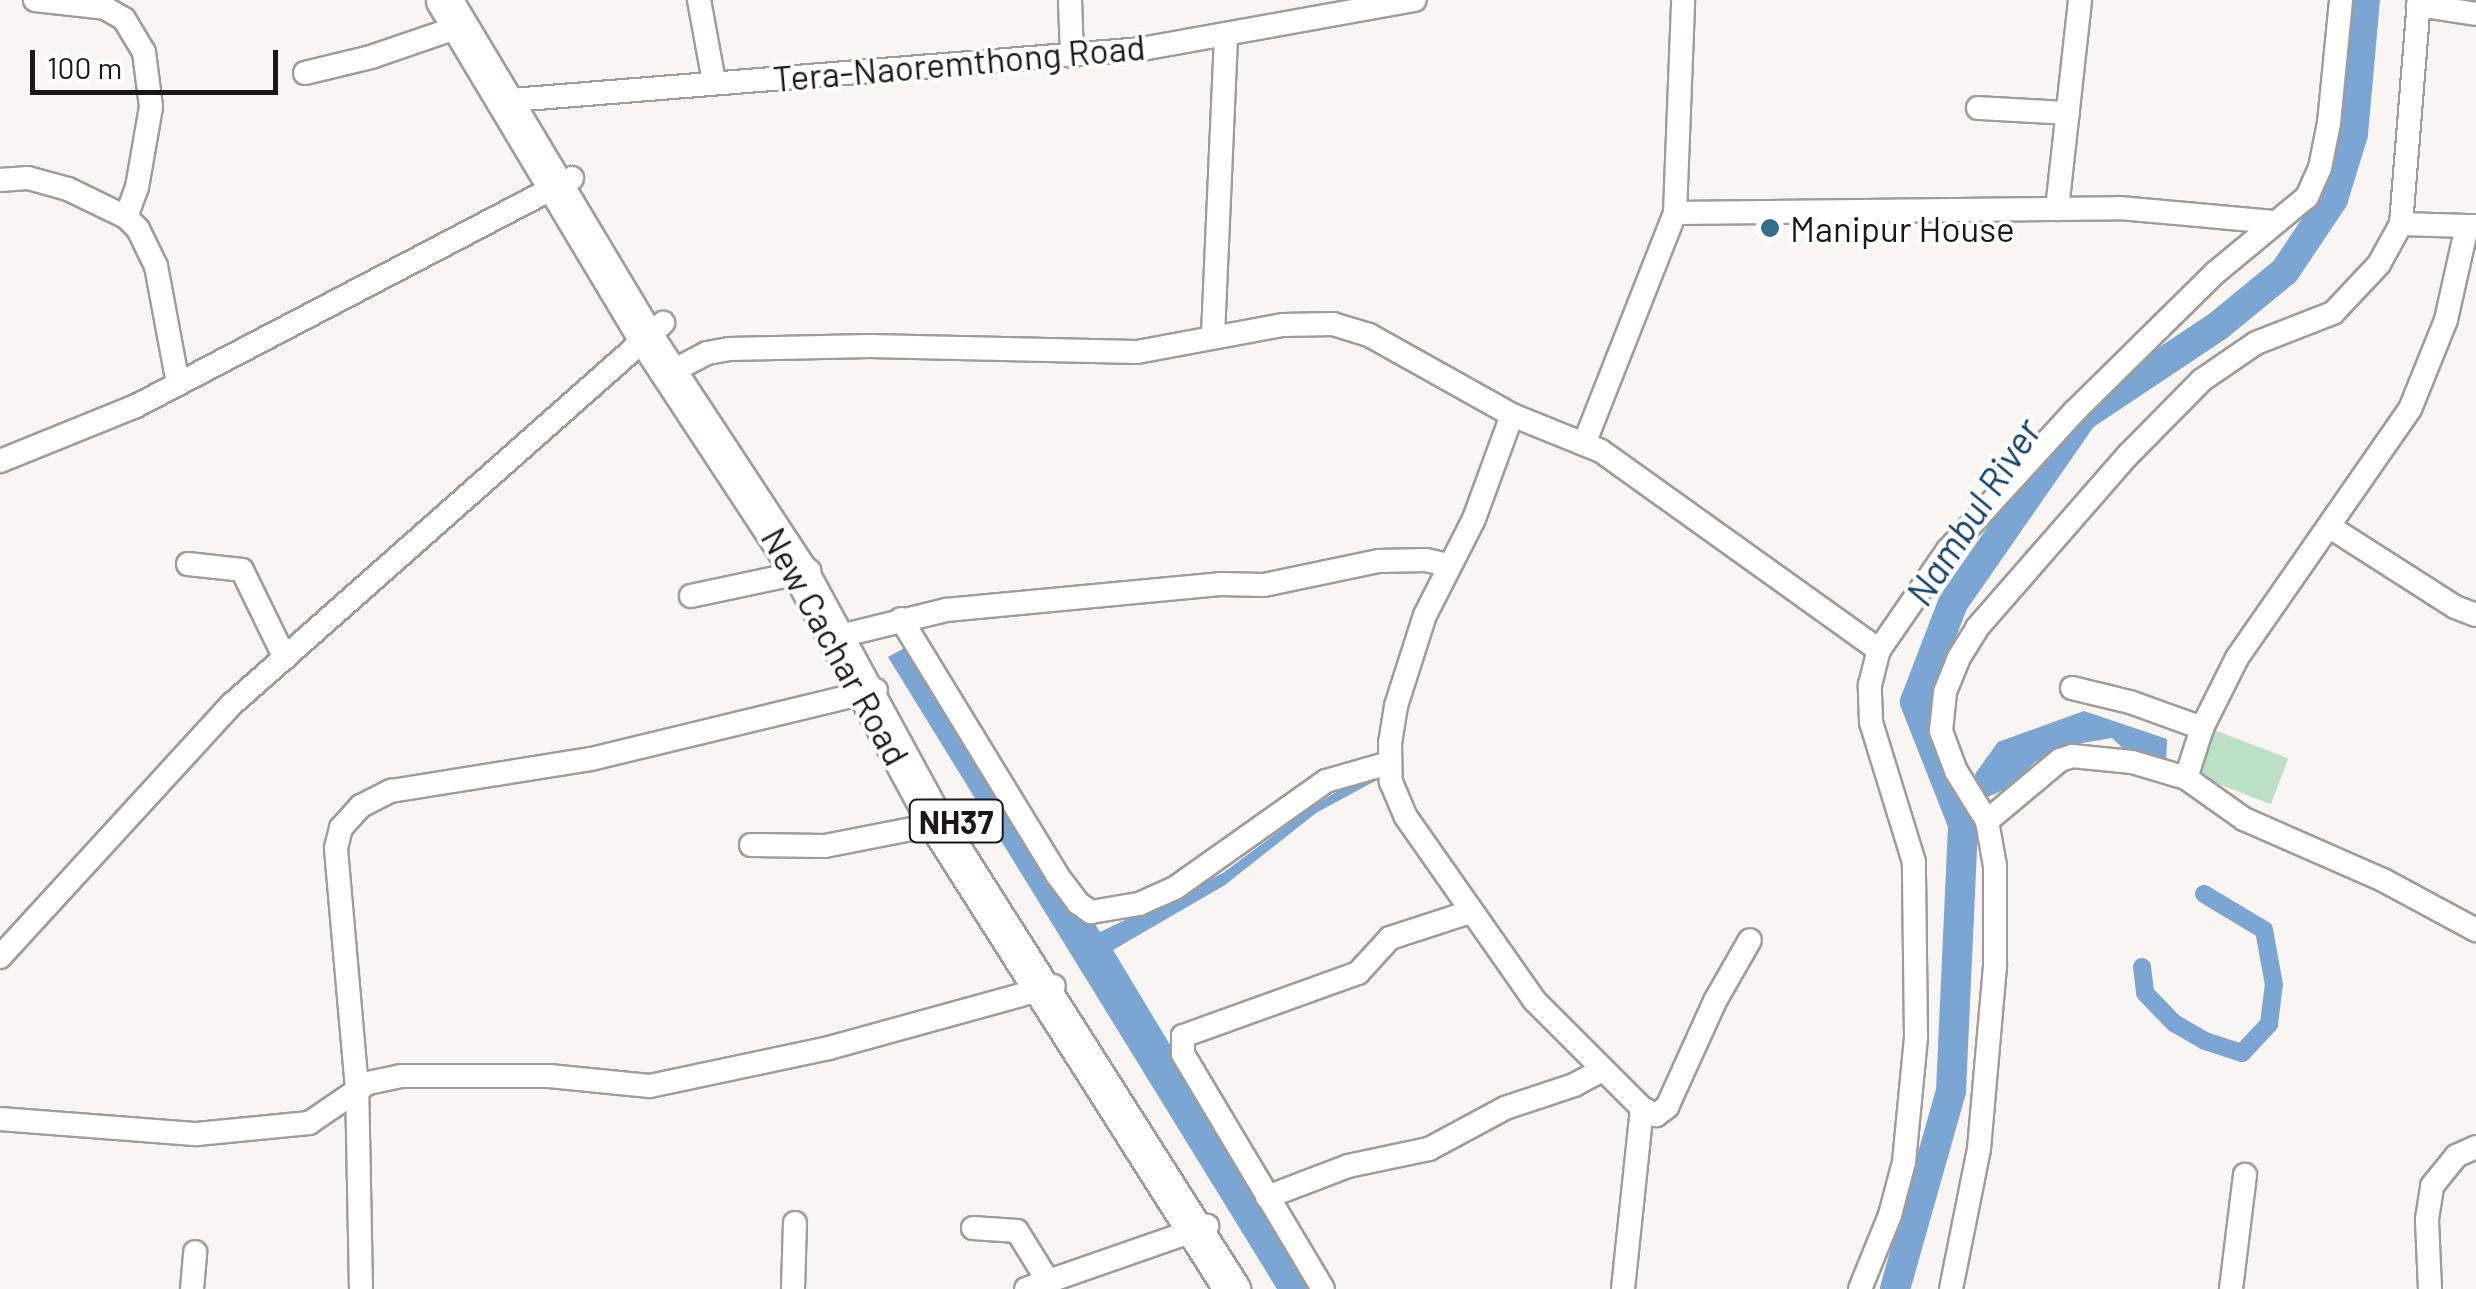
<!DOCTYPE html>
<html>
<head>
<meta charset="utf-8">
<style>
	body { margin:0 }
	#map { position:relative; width:2476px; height:1289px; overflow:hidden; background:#f8f5f2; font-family:Barlow,sans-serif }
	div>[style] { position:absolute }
	.green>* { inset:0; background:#bce0c6; transform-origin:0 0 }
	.water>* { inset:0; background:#7ba5d3 }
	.canal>* { height:18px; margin:-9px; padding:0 9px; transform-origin:9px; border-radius:9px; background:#7ba5d3 }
	.river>* { height:30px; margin:-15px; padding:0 15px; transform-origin:15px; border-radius:15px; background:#7ba5d3 }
	.roads { filter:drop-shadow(2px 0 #9f9c99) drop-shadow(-2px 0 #9f9c99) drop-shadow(0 2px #9f9c99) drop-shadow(0 -2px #9f9c99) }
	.minor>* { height:22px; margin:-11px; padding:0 11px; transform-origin:11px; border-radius:11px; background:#fff }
	.highway>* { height:35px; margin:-17.5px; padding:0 17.5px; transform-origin:17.5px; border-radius:17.5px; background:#fff }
	.dots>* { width:28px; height:28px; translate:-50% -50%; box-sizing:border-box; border:5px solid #fff; border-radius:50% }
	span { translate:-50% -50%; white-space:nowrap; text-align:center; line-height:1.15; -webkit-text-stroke:8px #fff; paint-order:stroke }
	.shield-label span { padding:2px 8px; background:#fff; border:2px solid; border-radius:8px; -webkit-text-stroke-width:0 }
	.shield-label { font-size:32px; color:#1a1918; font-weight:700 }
	.street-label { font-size:35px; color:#1a1918 }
	.poi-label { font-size:35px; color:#1a1918 }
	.left { translate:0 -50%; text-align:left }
	.water-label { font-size:38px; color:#14426d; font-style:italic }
	.scale { position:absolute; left:30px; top:50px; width:248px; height:45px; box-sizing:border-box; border:5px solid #1a1918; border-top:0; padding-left:12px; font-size:30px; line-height:35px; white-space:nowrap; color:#1a1918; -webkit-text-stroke:8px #fff; paint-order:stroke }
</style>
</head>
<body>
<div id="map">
	<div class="green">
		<i style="left:2209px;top:728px;width:85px;height:49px;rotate:21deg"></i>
	</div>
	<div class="water">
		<i style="clip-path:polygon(912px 644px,1100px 932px,1223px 873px,1314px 805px,1350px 784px,1374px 775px,1377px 780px,1316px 813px,1225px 885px,1113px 950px,1317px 1289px,1277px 1289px,888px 657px)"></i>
		<i style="clip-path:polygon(2084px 711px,2167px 739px,2166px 766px,2133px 758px,2112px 738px,2070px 745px,2035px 762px,2011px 787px,1980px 800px,1975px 774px,1998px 742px)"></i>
	</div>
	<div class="canal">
		<i style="left:2142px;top:967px;width:26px;rotate:83deg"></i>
		<i style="left:2145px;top:993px;width:42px;rotate:46deg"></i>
		<i style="left:2174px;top:1023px;width:36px;rotate:30deg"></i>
		<i style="left:2205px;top:1041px;width:39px;rotate:18deg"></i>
		<i style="left:2242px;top:1053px;width:40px;rotate:-47deg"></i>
		<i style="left:2269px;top:1024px;width:39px;rotate:-83deg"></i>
		<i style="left:2274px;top:985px;width:56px;rotate:-100.3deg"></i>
		<i style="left:2264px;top:930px;width:70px;rotate:-149deg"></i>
	</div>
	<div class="river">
		<i style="left:1895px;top:1289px;width:206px;rotate:-74.2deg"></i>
		<i style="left:1951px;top:1091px;width:267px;rotate:-87.4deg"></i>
		<i style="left:1963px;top:824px;width:131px;rotate:-111.5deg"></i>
		<i style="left:1915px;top:702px;width:106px;rotate:-69deg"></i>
		<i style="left:1953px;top:603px;width:228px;rotate:-55.2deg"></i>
		<i style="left:2083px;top:416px;width:162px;rotate:-33.7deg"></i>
		<i style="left:2218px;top:326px;width:87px;rotate:-39.4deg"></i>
		<i style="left:2285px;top:271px;width:87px;rotate:-56.3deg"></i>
		<i style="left:2333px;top:199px;width:68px;rotate:-72.9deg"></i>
		<i style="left:2353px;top:134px;width:135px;rotate:-84.9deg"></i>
	</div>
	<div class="roads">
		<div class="minor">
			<i style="left:35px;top:0;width:70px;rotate:6.5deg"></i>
			<i style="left:105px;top:8px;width:22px;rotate:30deg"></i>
			<i style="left:124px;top:19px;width:39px;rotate:59deg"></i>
			<i style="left:144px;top:52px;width:55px;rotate:82.7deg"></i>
			<i style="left:151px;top:107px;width:81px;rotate:99.9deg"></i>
			<i style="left:137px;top:187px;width:32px;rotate:110deg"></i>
			<i style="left:699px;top:0;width:83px;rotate:79.6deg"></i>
			<i style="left:1070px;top:0;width:56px;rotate:88deg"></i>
			<i style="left:2418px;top:5px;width:59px;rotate:8.8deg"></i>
			<i style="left:305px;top:73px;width:68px;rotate:-13.6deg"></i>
			<i style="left:371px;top:57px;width:92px;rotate:-19deg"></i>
			<i style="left:500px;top:101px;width:644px;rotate:-4.63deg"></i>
			<i style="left:1142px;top:49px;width:277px;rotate:-10.2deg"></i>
			<i style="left:1978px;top:108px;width:90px;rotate:3.2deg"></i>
			<i style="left:0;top:180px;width:28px;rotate:-4deg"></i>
			<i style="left:28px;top:178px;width:41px;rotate:15.4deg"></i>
			<i style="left:68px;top:189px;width:64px;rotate:25.8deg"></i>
			<i style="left:126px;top:217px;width:17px;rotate:45deg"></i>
			<i style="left:138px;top:229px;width:41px;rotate:64.1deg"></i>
			<i style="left:156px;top:266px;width:120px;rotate:79.4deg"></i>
			<i style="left:2057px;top:209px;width:210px;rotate:-83.7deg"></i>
			<i style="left:1675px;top:213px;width:445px;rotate:-0.6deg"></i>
			<i style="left:2120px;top:208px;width:154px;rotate:5.2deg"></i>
			<i style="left:2401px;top:224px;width:225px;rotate:-85.4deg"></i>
			<i style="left:2476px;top:226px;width:9px;rotate:180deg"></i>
			<i style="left:2467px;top:226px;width:96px;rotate:102.6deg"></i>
			<i style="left:2446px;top:320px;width:96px;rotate:112deg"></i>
			<i style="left:2410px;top:409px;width:303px;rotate:124.8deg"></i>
			<i style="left:2237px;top:658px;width:78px;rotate:116.6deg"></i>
			<i style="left:2202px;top:728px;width:52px;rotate:107.7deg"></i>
			<i style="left:2186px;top:778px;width:71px;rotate:35.3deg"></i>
			<i style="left:2244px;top:819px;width:152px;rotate:23.7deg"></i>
			<i style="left:2383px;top:880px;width:106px;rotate:28.3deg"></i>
			<i style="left:1213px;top:335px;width:301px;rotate:-87.5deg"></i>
			<i style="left:669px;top:373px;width:43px;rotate:-27.8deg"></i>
			<i style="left:707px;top:353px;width:22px;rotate:-10deg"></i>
			<i style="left:729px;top:349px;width:141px;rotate:-1.2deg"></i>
			<i style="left:870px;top:346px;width:267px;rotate:1.3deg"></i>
			<i style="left:1137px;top:352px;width:148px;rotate:-10.5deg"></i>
			<i style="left:1283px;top:325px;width:50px;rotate:-1.1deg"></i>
			<i style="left:1333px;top:324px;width:38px;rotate:17deg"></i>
			<i style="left:1369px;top:335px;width:164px;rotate:29.2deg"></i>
			<i style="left:1512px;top:415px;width:96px;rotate:22deg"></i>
			<i style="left:1601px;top:451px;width:342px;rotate:35.6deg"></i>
			<i style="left:1512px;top:415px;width:111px;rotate:110.1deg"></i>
			<i style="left:1474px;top:519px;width:108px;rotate:117deg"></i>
			<i style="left:1425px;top:615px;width:96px;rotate:107.7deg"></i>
			<i style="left:1396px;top:706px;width:37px;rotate:99deg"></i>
			<i style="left:1390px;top:743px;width:39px;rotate:89deg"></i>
			<i style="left:1391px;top:782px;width:38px;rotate:67deg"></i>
			<i style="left:1406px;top:817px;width:223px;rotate:55deg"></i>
			<i style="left:1534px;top:1000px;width:153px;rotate:45deg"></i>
			<i style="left:1642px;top:1108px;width:182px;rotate:96deg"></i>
			<i style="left:1584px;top:444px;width:248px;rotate:-68.5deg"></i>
			<i style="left:1675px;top:213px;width:213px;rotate:-87.8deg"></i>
			<i style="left:0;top:461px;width:147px;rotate:-22deg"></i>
			<i style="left:136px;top:406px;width:492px;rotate:-27.6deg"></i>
			<i style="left:2330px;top:527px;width:148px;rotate:32.6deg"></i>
			<i style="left:2455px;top:607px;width:22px;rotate:21deg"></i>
			<i style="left:188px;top:564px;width:54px;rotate:6.3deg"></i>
			<i style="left:242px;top:570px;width:98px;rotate:64deg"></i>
			<i style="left:691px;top:596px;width:121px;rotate:-12deg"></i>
			<i style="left:901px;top:619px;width:300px;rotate:58.6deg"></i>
			<i style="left:1057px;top:875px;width:35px;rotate:53deg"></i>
			<i style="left:1078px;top:903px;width:16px;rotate:35deg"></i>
			<i style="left:1091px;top:912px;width:49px;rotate:-9.5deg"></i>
			<i style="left:1139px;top:904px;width:39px;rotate:-24deg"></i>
			<i style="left:1175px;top:888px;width:185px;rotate:-35.3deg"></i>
			<i style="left:1326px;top:781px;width:66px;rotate:-15.9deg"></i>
			<i style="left:832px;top:638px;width:117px;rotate:-13.8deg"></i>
			<i style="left:946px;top:610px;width:275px;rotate:-5.4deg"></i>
			<i style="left:1220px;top:584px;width:44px;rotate:1.3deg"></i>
			<i style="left:1264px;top:585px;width:117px;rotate:-11.8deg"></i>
			<i style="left:1379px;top:561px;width:47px;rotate:-1.2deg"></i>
			<i style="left:1426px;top:560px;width:22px;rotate:13deg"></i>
			<i style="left:2072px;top:688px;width:60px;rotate:13.6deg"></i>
			<i style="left:2130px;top:702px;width:77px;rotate:19.9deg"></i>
			<i style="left:1987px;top:821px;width:59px;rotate:-121.8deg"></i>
			<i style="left:1956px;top:771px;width:43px;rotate:-110.6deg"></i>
			<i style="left:1941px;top:731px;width:39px;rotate:-84deg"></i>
			<i style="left:1945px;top:692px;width:35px;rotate:-68deg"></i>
			<i style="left:1958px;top:659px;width:36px;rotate:-58deg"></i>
			<i style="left:1977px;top:628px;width:231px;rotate:-48.9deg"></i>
			<i style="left:2129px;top:454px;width:104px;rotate:-45.4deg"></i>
			<i style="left:2202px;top:380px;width:65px;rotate:-34.4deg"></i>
			<i style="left:2256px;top:343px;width:83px;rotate:-21.3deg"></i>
			<i style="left:2333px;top:313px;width:67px;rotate:-46.8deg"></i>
			<i style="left:2379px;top:264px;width:46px;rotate:-61.2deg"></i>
			<i style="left:2401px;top:224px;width:66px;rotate:1.7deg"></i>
			<i style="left:751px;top:845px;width:74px;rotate:0.8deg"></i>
			<i style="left:825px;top:846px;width:114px;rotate:-11.1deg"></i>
			<i style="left:0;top:957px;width:342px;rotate:-47.5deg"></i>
			<i style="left:231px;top:705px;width:577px;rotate:-41.49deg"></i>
			<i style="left:1642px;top:1108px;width:16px;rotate:27deg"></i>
			<i style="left:1656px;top:1115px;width:14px;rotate:-36deg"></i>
			<i style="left:1667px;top:1107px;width:116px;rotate:-65.6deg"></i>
			<i style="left:1715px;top:1001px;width:70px;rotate:-60.2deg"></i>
			<i style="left:0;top:1119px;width:198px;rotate:4.4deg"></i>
			<i style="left:197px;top:1134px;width:113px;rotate:-5.6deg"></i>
			<i style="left:309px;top:1123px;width:71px;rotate:-34.1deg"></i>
			<i style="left:368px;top:1083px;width:34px;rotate:-12deg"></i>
			<i style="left:401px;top:1076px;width:148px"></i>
			<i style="left:549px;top:1076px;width:101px;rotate:5.7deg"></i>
			<i style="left:650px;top:1086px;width:183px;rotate:-12deg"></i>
			<i style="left:829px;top:1048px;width:233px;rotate:-15.4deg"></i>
			<i style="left:1267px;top:1197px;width:87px;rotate:-20.9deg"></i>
			<i style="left:1348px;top:1166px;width:83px;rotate:-11.9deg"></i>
			<i style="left:1429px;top:1149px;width:86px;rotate:-28.3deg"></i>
			<i style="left:1505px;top:1108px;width:73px;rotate:-18.4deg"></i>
			<i style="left:1574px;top:1085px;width:32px;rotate:-28deg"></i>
			<i style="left:973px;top:1228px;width:44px;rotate:3.9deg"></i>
			<i style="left:1017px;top:1231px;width:59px;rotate:58.2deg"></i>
			<i style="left:192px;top:1289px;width:37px;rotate:-85deg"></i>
			<i style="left:361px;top:1289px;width:200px;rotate:-91.1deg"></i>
			<i style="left:357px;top:1089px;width:242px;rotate:-95deg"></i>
			<i style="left:336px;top:848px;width:21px;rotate:-76deg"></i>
			<i style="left:341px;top:828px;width:30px;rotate:-48deg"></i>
			<i style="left:361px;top:806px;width:34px;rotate:-27deg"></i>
			<i style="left:391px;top:791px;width:203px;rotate:-9.1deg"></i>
			<i style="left:591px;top:759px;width:293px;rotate:-13.6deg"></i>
			<i style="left:793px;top:1289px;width:66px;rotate:-88.3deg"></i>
			<i style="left:1026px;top:1289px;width:192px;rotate:-19.2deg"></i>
			<i style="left:1323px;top:1289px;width:274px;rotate:-120.8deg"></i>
			<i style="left:1183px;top:1054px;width:18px;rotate:-90deg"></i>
			<i style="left:1183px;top:1036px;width:186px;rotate:-19.8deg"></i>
			<i style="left:1358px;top:973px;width:47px;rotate:-47.6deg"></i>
			<i style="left:1390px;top:938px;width:84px;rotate:-18deg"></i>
			<i style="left:1860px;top:1289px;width:80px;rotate:-67.9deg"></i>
			<i style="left:1890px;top:1215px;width:55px;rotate:-75.2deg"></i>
			<i style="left:1904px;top:1162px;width:126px;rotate:-84.5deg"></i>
			<i style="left:1916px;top:1037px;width:175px;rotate:-90.7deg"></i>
			<i style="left:1914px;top:862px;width:146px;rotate:-107.1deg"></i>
			<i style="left:1871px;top:722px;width:37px;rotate:-92deg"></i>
			<i style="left:1870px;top:685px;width:36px;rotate:-76deg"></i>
			<i style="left:1879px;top:650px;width:121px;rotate:-55.4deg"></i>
			<i style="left:1948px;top:550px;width:187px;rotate:-47.6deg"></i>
			<i style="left:2074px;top:412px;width:198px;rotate:-44.6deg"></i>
			<i style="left:2215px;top:273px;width:119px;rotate:-39.6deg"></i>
			<i style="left:2307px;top:197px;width:32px;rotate:-66deg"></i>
			<i style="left:2320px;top:168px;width:46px;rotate:-78.7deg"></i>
			<i style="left:2329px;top:123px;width:124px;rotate:-84.4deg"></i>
			<i style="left:1951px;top:1289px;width:143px;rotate:-78.7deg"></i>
			<i style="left:1979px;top:1149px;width:185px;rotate:-85deg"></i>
			<i style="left:1995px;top:965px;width:99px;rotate:-90deg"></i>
			<i style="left:1995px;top:866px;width:46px;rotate:-100.1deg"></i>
			<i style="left:1987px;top:821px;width:95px;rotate:-39.9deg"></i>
			<i style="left:2060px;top:760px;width:13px;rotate:-18deg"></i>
			<i style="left:2072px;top:756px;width:60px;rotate:5.7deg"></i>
			<i style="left:2132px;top:762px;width:56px;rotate:16.5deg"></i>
			<i style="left:2231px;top:1289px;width:115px;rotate:-83deg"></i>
			<i style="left:2430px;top:1289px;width:70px;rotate:-92.5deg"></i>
			<i style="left:2427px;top:1219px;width:33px;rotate:-81deg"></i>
			<i style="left:2432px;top:1186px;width:38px;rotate:-51deg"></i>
			<i style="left:2456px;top:1156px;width:22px;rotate:-24deg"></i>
		</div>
		<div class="highway">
			<i style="left:444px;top:0;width:394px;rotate:59.1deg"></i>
			<i style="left:646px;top:338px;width:280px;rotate:56.7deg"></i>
			<i style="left:800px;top:572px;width:287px;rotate:61.5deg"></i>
			<i style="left:937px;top:824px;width:551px;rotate:57.61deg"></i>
		</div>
	</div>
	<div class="dots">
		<i style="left:1770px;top:228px;background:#336f86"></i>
	</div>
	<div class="shield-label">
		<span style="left:956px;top:821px">NH37</span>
	</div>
	<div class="street-label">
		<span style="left:959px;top:62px;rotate:-5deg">Tera-Naoremthong Road</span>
		<span style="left:836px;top:646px;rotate:61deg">New Cachar Road</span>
	</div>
	<div class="poi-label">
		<span class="left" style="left:1790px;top:228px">Manipur House</span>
	</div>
	<div class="water-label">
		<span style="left:1973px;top:512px;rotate:-57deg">Nambul River</span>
	</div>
	<div class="scale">100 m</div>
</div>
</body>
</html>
